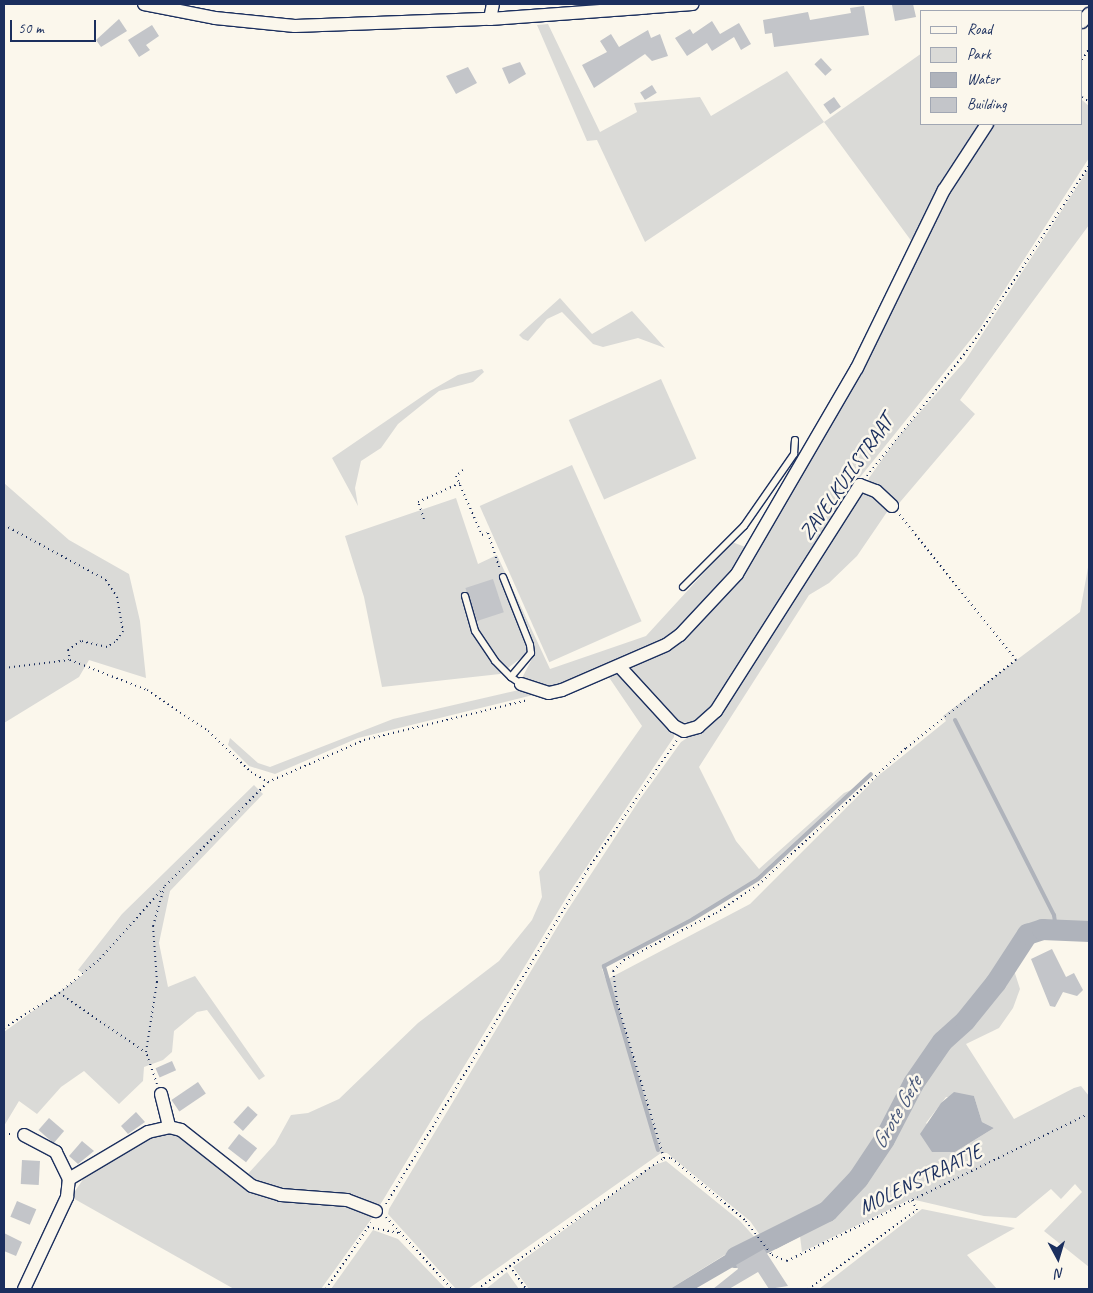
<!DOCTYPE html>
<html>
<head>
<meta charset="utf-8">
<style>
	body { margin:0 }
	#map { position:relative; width:1093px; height:1293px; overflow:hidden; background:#fbf7ec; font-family:Caveat,sans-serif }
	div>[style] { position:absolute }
	.green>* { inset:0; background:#dadad7; transform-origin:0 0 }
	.water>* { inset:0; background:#afb3bb }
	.stream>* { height:4px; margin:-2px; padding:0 2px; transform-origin:2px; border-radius:2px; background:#afb3bb }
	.river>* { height:21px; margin:-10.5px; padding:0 10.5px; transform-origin:10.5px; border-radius:10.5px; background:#afb3bb }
	.building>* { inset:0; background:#c3c5c9; transform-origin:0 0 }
	.path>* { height:2px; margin-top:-1px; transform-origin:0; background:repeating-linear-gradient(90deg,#1b2f5e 0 1px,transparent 0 5px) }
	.roads { filter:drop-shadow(1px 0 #1b2f5e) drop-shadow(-1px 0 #1b2f5e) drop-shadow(0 1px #1b2f5e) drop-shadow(0 -1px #1b2f5e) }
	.lane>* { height:6px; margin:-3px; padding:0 3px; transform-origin:3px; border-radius:3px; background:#fbf7ec }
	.street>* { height:12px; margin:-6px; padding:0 6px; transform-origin:6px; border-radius:6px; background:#fbf7ec }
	span { translate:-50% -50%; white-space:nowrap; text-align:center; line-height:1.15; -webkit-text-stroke:5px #fbf7ec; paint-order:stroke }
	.street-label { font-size:21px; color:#1b2f5e }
	.water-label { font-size:22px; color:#47577a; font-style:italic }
	.frame { position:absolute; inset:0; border:5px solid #1b2f5e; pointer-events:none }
	.legend { position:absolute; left:920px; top:10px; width:162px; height:115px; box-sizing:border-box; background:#fbf7ec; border:1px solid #a1a7b3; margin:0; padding:6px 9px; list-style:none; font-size:15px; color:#1b2f5e }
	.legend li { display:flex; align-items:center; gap:10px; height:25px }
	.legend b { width:25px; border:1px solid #a1a7b3 }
	.north { position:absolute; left:1033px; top:1233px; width:50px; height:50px; -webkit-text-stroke:4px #fbf7ec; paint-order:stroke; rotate:174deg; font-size:14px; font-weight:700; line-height:20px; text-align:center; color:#1b2f5e }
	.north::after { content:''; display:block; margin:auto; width:18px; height:22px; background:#1b2f5e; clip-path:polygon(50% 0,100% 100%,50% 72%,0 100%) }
	.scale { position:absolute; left:10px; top:20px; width:86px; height:22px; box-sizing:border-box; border:2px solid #1b2f5e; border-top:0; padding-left:6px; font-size:15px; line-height:18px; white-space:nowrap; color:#1b2f5e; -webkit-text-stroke:4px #fbf7ec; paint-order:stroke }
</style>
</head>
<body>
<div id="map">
	<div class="green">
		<i style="clip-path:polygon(548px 24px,600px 132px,637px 112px,634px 103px,700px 97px,711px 116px,787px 71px,824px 122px,922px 53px,922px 124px,981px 124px,941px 188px,915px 246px,824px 122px,645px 242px,597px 140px,587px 141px,537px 25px)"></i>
		<i style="clip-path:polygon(1082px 100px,1089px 106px,1089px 158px,980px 328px,857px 481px,710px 712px,699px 722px,677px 723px,632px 673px,632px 668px,704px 615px,863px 365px,949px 188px,991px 124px,1082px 124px)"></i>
		<i style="clip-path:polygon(1089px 168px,1089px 225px,960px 400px,975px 414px,895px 508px,868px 483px,869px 478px,898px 437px,965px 361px)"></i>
		<i style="clip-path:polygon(560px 298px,592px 334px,632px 311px,665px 348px,638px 338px,603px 347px,593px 344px,562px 312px,547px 319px,528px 341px,523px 339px,519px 335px)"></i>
		<i style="clip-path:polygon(482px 369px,484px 372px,473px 382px,439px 391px,398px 424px,381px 448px,361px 461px,355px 488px,358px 506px,332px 458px,430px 391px,458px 375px)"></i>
		<i style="left:661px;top:379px;width:87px;height:101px;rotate:66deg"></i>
		<i style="left:572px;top:465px;width:171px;height:101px;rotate:66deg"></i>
		<i style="clip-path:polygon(4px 483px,69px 540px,129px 574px,140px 621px,146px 678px,89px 660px,79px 677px,4px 723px)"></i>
		<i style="clip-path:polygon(867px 490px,889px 509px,857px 556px,829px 583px,809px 595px,699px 767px,736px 841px,759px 869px,844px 793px,858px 787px,758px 880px,694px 920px,602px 969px,606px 980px,750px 904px,878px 776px,946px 721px,943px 716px,1080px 612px,1089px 562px,1089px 925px,1053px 922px,1033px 925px,1012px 944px,978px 999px,926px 1052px,883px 1132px,847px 1185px,816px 1210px,762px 1238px,750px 1221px,667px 1153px,661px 1153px,468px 1289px,456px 1289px,388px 1214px,389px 1209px,565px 914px,640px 799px,681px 742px,719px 717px,860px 493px)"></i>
		<i style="clip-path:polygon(456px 498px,478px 564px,497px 555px,550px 669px,646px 636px,732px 542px,748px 548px,735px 570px,667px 640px,555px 687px,522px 678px,535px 653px,529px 627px,522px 631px,527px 646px,525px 655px,500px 674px,382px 687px,364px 597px,345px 536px)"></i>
		<i style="clip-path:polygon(617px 672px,674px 732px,674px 737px,571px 890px,380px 1205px,339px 1192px,275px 1194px,246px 1176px,275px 1144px,291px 1115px,308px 1113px,339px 1099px,418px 1023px,499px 961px,532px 920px,542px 897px,539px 872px,642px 726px,608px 676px)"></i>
		<i style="clip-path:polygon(519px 690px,537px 694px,358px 738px,275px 774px,249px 766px,228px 745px,230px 738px,258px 763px,270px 767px,393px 719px)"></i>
		<i style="clip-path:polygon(254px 785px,263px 794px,170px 891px,159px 943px,168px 987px,195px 976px,265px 1076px,259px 1080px,207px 1010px,197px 1012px,174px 1031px,172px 1052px,163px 1060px,144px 1067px,143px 1081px,119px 1104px,84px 1071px,61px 1087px,37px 1114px,19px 1101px,4px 1126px,4px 1032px,84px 974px,78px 970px,122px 914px)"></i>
		<i style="clip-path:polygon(evenodd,1012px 964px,1020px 989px,1013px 1008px,999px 1028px,966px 1044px,1014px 1119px,1074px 1088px,1081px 1086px,1089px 1096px,1089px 1267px,1044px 1231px,1082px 1192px,1075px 1184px,1061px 1199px,1051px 1189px,1016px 1218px,984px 1216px,911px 1199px,802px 1252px,800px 1236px,844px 1208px,893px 1140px,942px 1051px,983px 1014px,1012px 964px,974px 1096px,982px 1122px,994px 1128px,955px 1152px,926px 1123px,946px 1097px,974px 1096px)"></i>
		<i style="clip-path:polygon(158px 1131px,178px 1133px,264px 1197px,287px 1201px,327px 1199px,372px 1214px,372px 1218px,321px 1289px,234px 1289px,71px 1197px,86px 1175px)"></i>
		<i style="clip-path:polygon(666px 1161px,740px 1221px,759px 1242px,746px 1249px,739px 1246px,670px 1289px,529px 1289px,513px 1267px,652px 1166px)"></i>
		<i style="clip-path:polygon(922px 1209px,1015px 1228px,967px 1255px,997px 1289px,819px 1289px)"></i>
		<i style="clip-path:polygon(373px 1230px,398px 1239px,446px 1289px,331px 1289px)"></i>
		<i style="clip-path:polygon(507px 1272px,519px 1289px,486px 1289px)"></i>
	</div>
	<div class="water">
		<i style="clip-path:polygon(954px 1092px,974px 1096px,982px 1122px,994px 1128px,955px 1152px,932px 1152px,920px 1134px,941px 1103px)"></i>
		<i style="clip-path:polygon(816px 1210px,821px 1225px,776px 1249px,768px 1247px,762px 1238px,767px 1234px)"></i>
		<i style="clip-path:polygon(759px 1242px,764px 1249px,695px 1289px,670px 1289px,740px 1246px,746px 1249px)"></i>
	</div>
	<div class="stream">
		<i style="left:955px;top:720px;width:219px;rotate:63.1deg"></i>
		<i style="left:1054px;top:915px;width:14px;rotate:82deg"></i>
		<i style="left:658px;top:1150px;width:192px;rotate:-106.4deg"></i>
		<i style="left:604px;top:966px;width:101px;rotate:-27.8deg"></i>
		<i style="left:693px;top:919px;width:76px;rotate:-31.6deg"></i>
		<i style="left:758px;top:879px;width:154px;rotate:-42.9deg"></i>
	</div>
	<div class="river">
		<i style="left:735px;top:1257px;width:103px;rotate:-26.6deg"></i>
		<i style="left:827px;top:1211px;width:45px;rotate:-46.8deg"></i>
		<i style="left:858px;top:1178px;width:47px;rotate:-56.3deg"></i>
		<i style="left:884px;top:1139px;width:63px;rotate:-62.6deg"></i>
		<i style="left:913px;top:1083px;width:51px;rotate:-55.4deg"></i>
		<i style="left:942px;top:1041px;width:31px;rotate:-42deg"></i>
		<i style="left:965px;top:1020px;width:48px;rotate:-51deg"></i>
		<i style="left:995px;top:983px;width:59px;rotate:-56.9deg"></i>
		<i style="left:1027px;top:934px;width:16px;rotate:-18deg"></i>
		<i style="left:1042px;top:929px;width:47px;rotate:2.4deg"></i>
	</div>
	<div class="building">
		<i style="clip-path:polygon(898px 4px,913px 4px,916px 17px,895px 21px,892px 5px)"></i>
		<i style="clip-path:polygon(864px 6px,869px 35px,774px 47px,772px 33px,765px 34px,763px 20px,808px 12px,810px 20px,851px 13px,850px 8px)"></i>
		<i style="clip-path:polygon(119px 19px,127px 31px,101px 47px,96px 40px)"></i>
		<i style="clip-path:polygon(712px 21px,720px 34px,739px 23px,751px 44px,741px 50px,734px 37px,712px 51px,707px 43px,687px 56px,675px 38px,690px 29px,693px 34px)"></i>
		<i style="clip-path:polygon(152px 25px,159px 36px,146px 45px,150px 50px,139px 57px,128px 40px)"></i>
		<i style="clip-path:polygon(648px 30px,651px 38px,660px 34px,668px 56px,652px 61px,645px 54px,594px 88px,582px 65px,607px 52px,600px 41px,611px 34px,619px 47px)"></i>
		<i style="left:821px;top:58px;width:16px;height:9px;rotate:47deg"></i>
		<i style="clip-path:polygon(520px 62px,526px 74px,509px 84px,502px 68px)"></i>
		<i style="clip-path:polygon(468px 67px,477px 83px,456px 94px,446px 76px)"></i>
		<i style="left:652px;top:85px;width:9px;height:14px;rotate:58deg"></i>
		<i style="left:834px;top:97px;width:12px;height:13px;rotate:55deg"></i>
		<i style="left:493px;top:579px;width:35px;height:29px;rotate:72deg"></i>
		<i style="clip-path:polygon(1052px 949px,1066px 977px,1074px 973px,1083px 990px,1077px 996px,1063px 992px,1055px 1007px,1050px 1006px,1031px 959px)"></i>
		<i style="left:172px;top:1061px;width:10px;height:18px;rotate:66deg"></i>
		<i style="left:198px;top:1082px;width:14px;height:32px;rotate:56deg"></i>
		<i style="left:248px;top:1106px;width:13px;height:22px;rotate:42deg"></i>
		<i style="clip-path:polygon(136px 1112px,145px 1122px,128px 1134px,121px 1126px)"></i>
		<i style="left:49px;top:1118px;width:20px;height:16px;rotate:41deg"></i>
		<i style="left:239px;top:1134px;width:23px;height:18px;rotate:38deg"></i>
		<i style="clip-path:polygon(82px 1141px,94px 1151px,78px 1164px,69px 1156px)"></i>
		<i style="left:22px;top:1160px;width:18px;height:24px;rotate:3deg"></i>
		<i style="left:17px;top:1201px;width:21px;height:17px;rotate:23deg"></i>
		<i style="clip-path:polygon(4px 1233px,22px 1242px,16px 1256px,4px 1251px)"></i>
		<i style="clip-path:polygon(764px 1249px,788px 1286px,769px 1289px,758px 1272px,729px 1289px,713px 1289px,738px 1269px,736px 1265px)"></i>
	</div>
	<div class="path">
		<i style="left:1082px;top:60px;width:13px;rotate:-58deg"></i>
		<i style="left:1082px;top:97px;width:9px;rotate:36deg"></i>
		<i style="left:463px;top:470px;width:9px;rotate:139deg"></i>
		<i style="left:456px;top:476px;width:64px;rotate:66.2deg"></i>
		<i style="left:482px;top:535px;width:6px;rotate:-18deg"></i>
		<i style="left:488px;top:533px;width:38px;rotate:72deg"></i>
		<i style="left:867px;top:476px;width:170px;rotate:-51.4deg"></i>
		<i style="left:973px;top:343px;width:212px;rotate:-56.8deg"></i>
		<i style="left:424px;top:519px;width:18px;rotate:-109deg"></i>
		<i style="left:418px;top:502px;width:46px;rotate:-24.3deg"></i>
		<i style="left:4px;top:525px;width:116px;rotate:28.3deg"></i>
		<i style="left:106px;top:580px;width:20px;rotate:57deg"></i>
		<i style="left:117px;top:597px;width:35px;rotate:80deg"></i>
		<i style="left:123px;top:631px;width:14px;rotate:126deg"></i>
		<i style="left:115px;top:642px;width:9px;rotate:148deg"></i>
		<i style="left:107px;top:647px;width:27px;rotate:-167deg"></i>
		<i style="left:81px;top:641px;width:16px;rotate:145deg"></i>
		<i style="left:68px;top:650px;width:10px;rotate:79deg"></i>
		<i style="left:4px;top:668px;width:66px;rotate:-6.9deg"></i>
		<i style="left:70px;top:660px;width:83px;rotate:21.3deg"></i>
		<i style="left:147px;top:690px;width:73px;rotate:33.9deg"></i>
		<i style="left:208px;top:731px;width:59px;rotate:43.6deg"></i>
		<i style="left:251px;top:772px;width:20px;rotate:30deg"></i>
		<i style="left:59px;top:993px;width:104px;rotate:34.5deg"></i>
		<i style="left:4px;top:1028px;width:65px;rotate:-32.5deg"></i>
		<i style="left:59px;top:993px;width:53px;rotate:-39.7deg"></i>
		<i style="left:100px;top:959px;width:98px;rotate:-48.3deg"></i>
		<i style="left:165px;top:886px;width:146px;rotate:-45.3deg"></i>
		<i style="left:268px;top:782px;width:105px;rotate:-23.6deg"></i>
		<i style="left:364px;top:740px;width:169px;rotate:-13.7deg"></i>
		<i style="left:157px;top:1084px;width:34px;rotate:-109deg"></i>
		<i style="left:146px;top:1052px;width:71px;rotate:-81.1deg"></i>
		<i style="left:157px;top:982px;width:56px;rotate:-94.1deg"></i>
		<i style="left:153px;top:926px;width:40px;rotate:-74deg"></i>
		<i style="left:4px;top:1134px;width:7px"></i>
		<i style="left:664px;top:1158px;width:163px;rotate:-106.8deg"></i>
		<i style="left:617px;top:1002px;width:31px;rotate:-97deg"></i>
		<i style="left:613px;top:971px;width:16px;rotate:-45deg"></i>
		<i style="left:624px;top:960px;width:103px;rotate:-27.1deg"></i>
		<i style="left:716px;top:913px;width:50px;rotate:-33.7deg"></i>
		<i style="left:758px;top:885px;width:202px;rotate:-42.8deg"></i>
		<i style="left:906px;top:748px;width:141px;rotate:-38.7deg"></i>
		<i style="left:1016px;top:660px;width:187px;rotate:-128.7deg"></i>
		<i style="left:386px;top:1204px;width:391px;rotate:-58.9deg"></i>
		<i style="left:588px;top:869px;width:157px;rotate:-55.4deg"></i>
		<i style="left:386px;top:1217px;width:98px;rotate:47.5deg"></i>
		<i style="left:368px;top:1227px;width:33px;rotate:11deg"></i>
		<i style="left:510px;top:1266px;width:28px;rotate:55deg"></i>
		<i style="left:326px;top:1289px;width:80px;rotate:-55.7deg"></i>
		<i style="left:477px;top:1289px;width:228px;rotate:-35deg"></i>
		<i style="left:664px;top:1158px;width:7px"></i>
		<i style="left:671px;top:1158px;width:98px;rotate:40deg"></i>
		<i style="left:746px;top:1221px;width:43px;rotate:52.6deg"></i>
		<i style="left:772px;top:1255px;width:16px;rotate:22deg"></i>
		<i style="left:787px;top:1261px;width:336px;rotate:-26deg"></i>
		<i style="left:808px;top:1289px;width:135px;rotate:-35.9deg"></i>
		<i style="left:917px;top:1210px;width:11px;rotate:-117deg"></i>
	</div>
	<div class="roads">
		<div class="lane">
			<i style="left:503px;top:577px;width:73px;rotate:68.3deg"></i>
			<i style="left:530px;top:645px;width:8px;rotate:83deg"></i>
			<i style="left:531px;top:653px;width:31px;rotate:130deg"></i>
			<i style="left:511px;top:677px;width:12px;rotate:35deg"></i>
			<i style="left:683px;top:587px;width:86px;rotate:-45deg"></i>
			<i style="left:744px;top:526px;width:88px;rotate:-55.2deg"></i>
			<i style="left:794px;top:454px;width:14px;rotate:-86deg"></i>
			<i style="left:465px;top:596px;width:36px;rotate:74deg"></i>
			<i style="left:475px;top:631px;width:36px;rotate:56deg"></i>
			<i style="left:495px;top:661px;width:23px;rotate:45deg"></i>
		</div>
		<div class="street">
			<i style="left:144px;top:4px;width:72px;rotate:11.2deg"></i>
			<i style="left:215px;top:18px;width:80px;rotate:5.7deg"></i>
			<i style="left:295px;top:26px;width:195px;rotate:-2.1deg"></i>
			<i style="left:490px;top:19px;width:203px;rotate:-4.2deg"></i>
			<i style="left:490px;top:19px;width:15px;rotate:-79deg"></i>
			<i style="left:1082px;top:22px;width:11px;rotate:-49deg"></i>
			<i style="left:620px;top:667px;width:80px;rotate:47.5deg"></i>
			<i style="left:674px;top:726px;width:11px;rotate:27deg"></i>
			<i style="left:684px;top:731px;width:15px;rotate:-16deg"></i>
			<i style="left:698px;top:727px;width:24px;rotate:-42deg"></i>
			<i style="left:716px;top:711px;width:268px;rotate:-57.5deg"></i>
			<i style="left:860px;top:485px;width:17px;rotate:21deg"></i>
			<i style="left:876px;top:491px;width:22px;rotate:43deg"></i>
			<i style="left:521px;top:684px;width:29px;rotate:18deg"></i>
			<i style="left:549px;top:693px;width:13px;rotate:-13deg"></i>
			<i style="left:562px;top:690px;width:113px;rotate:-23.4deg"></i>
			<i style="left:666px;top:645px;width:17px;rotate:-36deg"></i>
			<i style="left:680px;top:635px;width:83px;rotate:-46.9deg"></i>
			<i style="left:737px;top:574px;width:238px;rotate:-59.8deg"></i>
			<i style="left:857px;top:368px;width:198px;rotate:-64deg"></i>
			<i style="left:944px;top:190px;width:79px;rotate:-56.9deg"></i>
			<i style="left:161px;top:1094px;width:34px;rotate:76deg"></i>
			<i style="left:69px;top:1179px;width:92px;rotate:-30.7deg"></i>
			<i style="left:148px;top:1132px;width:22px;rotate:-13deg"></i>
			<i style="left:169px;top:1127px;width:12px;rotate:14deg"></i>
			<i style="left:181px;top:1130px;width:90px;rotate:38.3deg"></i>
			<i style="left:252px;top:1186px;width:30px;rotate:17deg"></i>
			<i style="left:281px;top:1195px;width:66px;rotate:4.3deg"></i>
			<i style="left:347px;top:1200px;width:31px;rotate:21deg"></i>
			<i style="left:24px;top:1289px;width:102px;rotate:-64.9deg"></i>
			<i style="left:67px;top:1197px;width:18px;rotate:-84deg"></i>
			<i style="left:69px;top:1179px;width:30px;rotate:-116deg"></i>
			<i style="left:56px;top:1152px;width:36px;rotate:-152deg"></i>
		</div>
	</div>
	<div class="street-label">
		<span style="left:846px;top:477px;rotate:-55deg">ZAVELKUILSTRAAT</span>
		<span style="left:920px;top:1179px;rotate:-26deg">MOLENSTRAATJE</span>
	</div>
	<div class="water-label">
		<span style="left:897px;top:1113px;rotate:-60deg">Grote Gete</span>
	</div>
	<div class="frame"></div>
	<ul class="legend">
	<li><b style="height:6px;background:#fbf7ec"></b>Road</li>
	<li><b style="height:14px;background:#dadad7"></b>Park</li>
	<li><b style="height:14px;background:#afb3bb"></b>Water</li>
	<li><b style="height:14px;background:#c3c5c9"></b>Building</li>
	</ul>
	<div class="north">N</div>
	<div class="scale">50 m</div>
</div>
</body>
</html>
